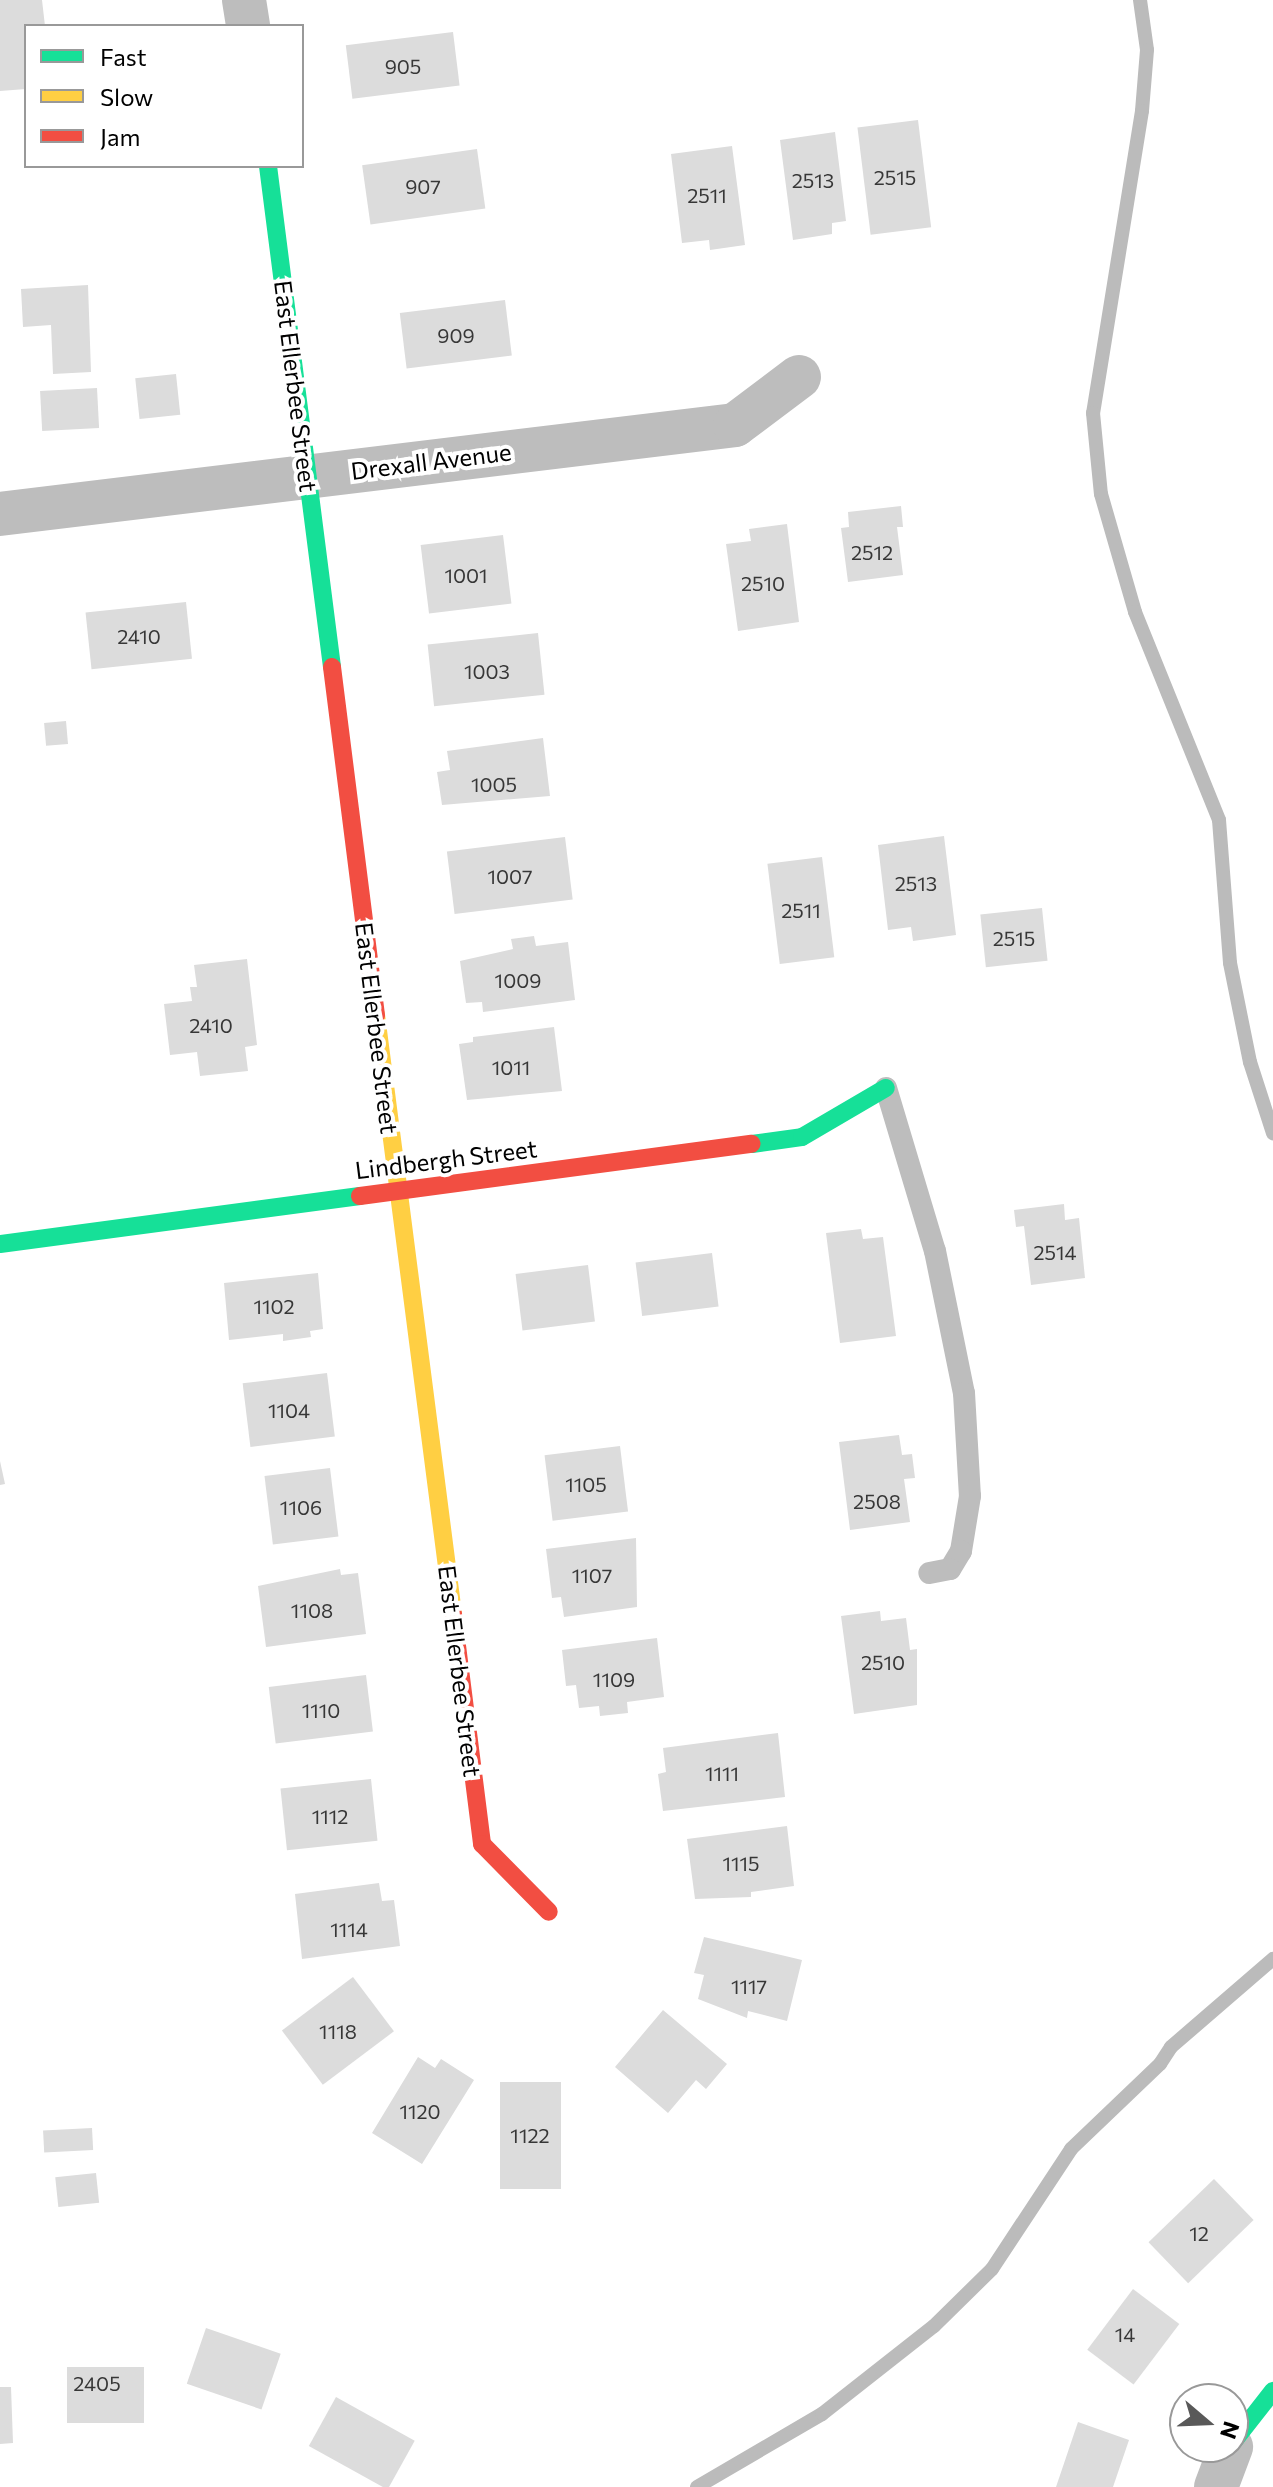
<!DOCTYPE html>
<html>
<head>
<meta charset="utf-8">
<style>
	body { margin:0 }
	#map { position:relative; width:1273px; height:2487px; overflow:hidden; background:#fff; font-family:Commissioner,sans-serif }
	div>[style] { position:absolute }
	.stream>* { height:14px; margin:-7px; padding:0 7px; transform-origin:7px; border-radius:7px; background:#bbb }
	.building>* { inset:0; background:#dcdcdc; transform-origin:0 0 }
	.lane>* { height:22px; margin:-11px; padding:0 11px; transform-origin:11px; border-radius:11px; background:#bdbdbd }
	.street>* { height:44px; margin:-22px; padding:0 22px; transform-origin:22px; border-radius:22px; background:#bdbdbd }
	.fast>* { height:18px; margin:-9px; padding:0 9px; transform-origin:9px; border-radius:9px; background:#16e098 }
	.slow>* { height:18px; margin:-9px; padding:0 9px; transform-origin:9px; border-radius:9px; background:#ffcf43 }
	.jam>* { height:18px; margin:-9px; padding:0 9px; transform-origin:9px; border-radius:9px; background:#f24e42 }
	span { translate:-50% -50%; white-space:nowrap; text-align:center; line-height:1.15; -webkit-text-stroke:8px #fff; paint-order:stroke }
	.number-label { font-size:20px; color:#373737 }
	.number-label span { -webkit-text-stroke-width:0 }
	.street-label { font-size:24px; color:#000 }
	.legend { position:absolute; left:24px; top:24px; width:280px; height:144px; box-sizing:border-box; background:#fff; border:2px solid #999; margin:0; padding:10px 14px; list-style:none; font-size:24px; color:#000 }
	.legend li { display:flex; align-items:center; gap:16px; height:40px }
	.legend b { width:40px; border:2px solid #999 }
	.north { position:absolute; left:1169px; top:2383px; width:80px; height:80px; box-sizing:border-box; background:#fff; border:2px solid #999; border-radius:50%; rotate:109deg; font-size:22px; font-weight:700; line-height:32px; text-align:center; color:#000 }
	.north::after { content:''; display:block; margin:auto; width:28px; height:36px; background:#595959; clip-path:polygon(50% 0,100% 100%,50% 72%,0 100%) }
</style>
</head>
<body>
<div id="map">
	<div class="stream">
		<i style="left:1140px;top:0;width:50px;rotate:82deg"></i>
		<i style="left:1147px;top:50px;width:61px;rotate:94.7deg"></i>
		<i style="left:1142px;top:111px;width:306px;rotate:99.2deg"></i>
		<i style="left:1093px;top:413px;width:81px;rotate:84.4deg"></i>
		<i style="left:1101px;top:494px;width:123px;rotate:73.9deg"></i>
		<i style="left:1135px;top:612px;width:224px;rotate:68deg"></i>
		<i style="left:1219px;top:820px;width:143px;rotate:85.6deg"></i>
		<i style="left:1230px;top:963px;width:101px;rotate:78.6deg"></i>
		<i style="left:1250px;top:1062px;width:75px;rotate:72.1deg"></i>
		<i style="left:697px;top:2487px;width:145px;rotate:-30.3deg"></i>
		<i style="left:822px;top:2414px;width:142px;rotate:-38.2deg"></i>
		<i style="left:934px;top:2326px;width:81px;rotate:-44.5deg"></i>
		<i style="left:992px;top:2269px;width:144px;rotate:-56.6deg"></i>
		<i style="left:1071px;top:2149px;width:123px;rotate:-43.7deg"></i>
		<i style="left:1160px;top:2064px;width:20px;rotate:-57deg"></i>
		<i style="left:1171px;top:2047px;width:135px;rotate:-40.8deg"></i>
	</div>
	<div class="building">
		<i style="clip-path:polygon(0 0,42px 0,45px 26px,26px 26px,26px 89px,0 91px)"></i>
		<i style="left:453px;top:32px;width:54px;height:108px;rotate:83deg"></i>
		<i style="left:918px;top:120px;width:108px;height:61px;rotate:83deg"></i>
		<i style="clip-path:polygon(835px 132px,846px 221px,832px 223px,832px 234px,793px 240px,780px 140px)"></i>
		<i style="clip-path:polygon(732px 146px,745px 245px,710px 250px,709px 240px,682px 243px,671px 154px)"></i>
		<i style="left:477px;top:149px;width:60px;height:116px;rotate:82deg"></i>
		<i style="clip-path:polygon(88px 285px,91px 372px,53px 374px,51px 325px,23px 327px,21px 289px)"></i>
		<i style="left:505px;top:300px;width:56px;height:106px;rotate:83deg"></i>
		<i style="left:176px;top:374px;width:41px;height:41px;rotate:84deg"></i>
		<i style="left:97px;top:388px;width:40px;height:57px;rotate:87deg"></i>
		<i style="clip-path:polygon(901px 506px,903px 527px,897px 527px,903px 575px,848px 582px,841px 528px,849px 527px,848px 512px)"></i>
		<i style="clip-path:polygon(787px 524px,799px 622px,738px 631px,726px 544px,751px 541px,749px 529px)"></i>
		<i style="left:503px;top:535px;width:69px;height:83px;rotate:83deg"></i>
		<i style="left:186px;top:602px;width:57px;height:101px;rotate:84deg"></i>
		<i style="left:538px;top:633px;width:62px;height:111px;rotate:84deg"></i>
		<i style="left:66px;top:721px;width:23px;height:22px;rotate:85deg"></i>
		<i style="clip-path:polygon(543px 738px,550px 796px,442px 805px,437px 772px,450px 770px,447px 751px)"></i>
		<i style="clip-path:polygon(944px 836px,956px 935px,913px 941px,911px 927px,888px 930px,878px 845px)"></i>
		<i style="left:565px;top:837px;width:63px;height:119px;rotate:83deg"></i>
		<i style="left:822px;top:857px;width:101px;height:55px;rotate:83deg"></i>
		<i style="left:1042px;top:908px;width:53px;height:62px;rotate:84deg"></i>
		<i style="clip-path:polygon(534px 936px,536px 946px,568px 942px,575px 1000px,483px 1012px,482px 1002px,466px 1003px,460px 961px,513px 949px,511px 939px)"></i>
		<i style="clip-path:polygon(247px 959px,257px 1045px,245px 1047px,248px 1071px,200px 1076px,197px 1052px,170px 1055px,164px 1004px,192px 1001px,190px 987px,197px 987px,194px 965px)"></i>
		<i style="clip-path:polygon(554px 1027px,562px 1091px,467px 1100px,459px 1044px,473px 1042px,473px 1037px)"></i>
		<i style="clip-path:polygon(1064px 1204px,1065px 1220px,1079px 1218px,1085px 1278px,1031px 1285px,1024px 1226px,1016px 1227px,1014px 1210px)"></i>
		<i style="clip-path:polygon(861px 1229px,863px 1239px,883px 1237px,896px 1336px,840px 1343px,826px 1233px)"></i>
		<i style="left:712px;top:1253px;width:54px;height:77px;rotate:83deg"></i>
		<i style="left:588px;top:1265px;width:57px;height:73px;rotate:83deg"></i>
		<i style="clip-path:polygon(318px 1273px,323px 1329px,310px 1331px,311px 1337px,283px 1341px,283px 1334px,229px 1340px,224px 1283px)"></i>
		<i style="left:327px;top:1373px;width:64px;height:85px;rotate:83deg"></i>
		<i style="clip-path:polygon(899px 1435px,902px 1455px,912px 1454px,915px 1478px,904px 1479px,910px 1522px,850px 1530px,839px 1442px)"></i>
		<i style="left:620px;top:1446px;width:66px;height:76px;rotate:83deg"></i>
		<i style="clip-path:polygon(0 1461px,5px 1484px,0 1485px)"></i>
		<i style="left:330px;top:1468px;width:69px;height:66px;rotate:83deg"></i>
		<i style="clip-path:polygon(636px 1538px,637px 1607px,564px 1617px,561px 1597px,552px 1598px,546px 1549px)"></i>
		<i style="clip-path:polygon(340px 1569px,341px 1575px,358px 1573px,366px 1634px,266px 1647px,258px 1586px)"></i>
		<i style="clip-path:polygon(880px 1611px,881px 1621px,906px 1618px,910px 1650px,917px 1649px,917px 1705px,854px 1714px,841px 1616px)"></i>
		<i style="clip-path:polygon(657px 1638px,664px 1697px,627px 1702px,628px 1713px,600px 1716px,599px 1706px,579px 1708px,576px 1685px,566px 1686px,562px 1650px)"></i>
		<i style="left:366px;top:1675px;width:57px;height:98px;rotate:83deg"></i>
		<i style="clip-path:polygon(778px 1733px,785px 1797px,663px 1811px,658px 1774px,666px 1772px,663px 1748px)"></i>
		<i style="left:371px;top:1779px;width:62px;height:91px;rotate:84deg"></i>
		<i style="clip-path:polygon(787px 1826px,794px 1886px,751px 1892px,751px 1897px,695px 1899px,687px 1839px)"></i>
		<i style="clip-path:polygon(379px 1883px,382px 1901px,394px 1900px,400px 1946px,302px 1959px,295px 1894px)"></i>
		<i style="clip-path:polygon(704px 1937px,802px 1960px,787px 2021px,748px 2011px,747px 2018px,698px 1999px,704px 1975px,694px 1973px)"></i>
		<i style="left:353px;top:1977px;width:68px;height:89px;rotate:53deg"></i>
		<i style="clip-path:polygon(663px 2010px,727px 2064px,706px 2089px,696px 2080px,668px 2113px,615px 2067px)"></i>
		<i style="clip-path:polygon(418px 2057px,435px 2068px,441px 2059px,474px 2080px,422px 2164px,372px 2133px)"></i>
		<i style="left:500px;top:2082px;width:61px;height:107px"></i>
		<i style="left:92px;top:2128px;width:22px;height:49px;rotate:87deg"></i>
		<i style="left:96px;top:2173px;width:30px;height:41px;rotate:84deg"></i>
		<i style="left:1214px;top:2179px;width:57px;height:91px;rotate:46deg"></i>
		<i style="left:1133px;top:2289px;width:58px;height:76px;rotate:37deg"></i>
		<i style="left:206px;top:2328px;width:79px;height:59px;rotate:19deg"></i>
		<i style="left:67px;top:2367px;width:77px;height:56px"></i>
		<i style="clip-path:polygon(0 2387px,11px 2387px,13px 2443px,0 2444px)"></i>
		<i style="left:336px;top:2397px;width:90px;height:56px;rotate:29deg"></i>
		<i style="clip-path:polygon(1078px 2422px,1129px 2440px,1113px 2487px,1056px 2487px)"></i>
	</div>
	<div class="lane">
		<i style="left:886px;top:1088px;width:170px;rotate:73.3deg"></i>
		<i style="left:935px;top:1251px;width:145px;rotate:78.5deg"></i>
		<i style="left:964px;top:1393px;width:103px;rotate:86.7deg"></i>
		<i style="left:970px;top:1496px;width:56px;rotate:99.3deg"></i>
		<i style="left:961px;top:1551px;width:21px;rotate:121deg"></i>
		<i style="left:950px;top:1569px;width:21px;rotate:169deg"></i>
	</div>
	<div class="street">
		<i style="left:244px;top:0;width:26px;rotate:81deg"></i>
		<i style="left:0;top:514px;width:740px;rotate:-6.9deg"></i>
		<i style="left:735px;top:425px;width:80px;rotate:-36.9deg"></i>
		<i style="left:1216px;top:2487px;width:43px;rotate:-69.4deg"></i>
	</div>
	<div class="fast">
		<i style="left:268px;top:166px;width:505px;rotate:82.72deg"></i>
		<i style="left:752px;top:1144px;width:50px;rotate:-8deg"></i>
		<i style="left:802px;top:1137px;width:97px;rotate:-30.3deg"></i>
		<i style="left:0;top:1244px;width:363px;rotate:-7.6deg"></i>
		<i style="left:1233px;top:2442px;width:65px;rotate:-51.9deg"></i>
	</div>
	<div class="slow">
		<i style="left:376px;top:1015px;width:604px;rotate:82.67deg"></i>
	</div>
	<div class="jam">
		<i style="left:332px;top:667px;width:351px;rotate:82.8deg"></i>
		<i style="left:360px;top:1196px;width:395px;rotate:-7.6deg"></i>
		<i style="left:453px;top:1614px;width:232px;rotate:82.8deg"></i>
		<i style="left:482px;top:1844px;width:95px;rotate:45.4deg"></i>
	</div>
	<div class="number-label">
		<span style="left:403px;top:66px">905</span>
		<span style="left:895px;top:177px">2515</span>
		<span style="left:813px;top:180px">2513</span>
		<span style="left:423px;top:186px">907</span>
		<span style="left:707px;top:195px">2511</span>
		<span style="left:456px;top:335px">909</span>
		<span style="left:872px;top:552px">2512</span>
		<span style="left:466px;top:575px">1001</span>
		<span style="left:763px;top:583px">2510</span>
		<span style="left:139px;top:636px">2410</span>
		<span style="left:487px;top:671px">1003</span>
		<span style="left:494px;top:784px">1005</span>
		<span style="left:510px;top:876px">1007</span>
		<span style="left:916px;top:883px">2513</span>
		<span style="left:801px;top:910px">2511</span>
		<span style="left:1014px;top:938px">2515</span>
		<span style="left:518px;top:980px">1009</span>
		<span style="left:211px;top:1025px">2410</span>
		<span style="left:511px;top:1067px">1011</span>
		<span style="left:1055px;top:1252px">2514</span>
		<span style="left:274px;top:1306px">1102</span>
		<span style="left:289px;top:1410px">1104</span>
		<span style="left:586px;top:1484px">1105</span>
		<span style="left:877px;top:1501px">2508</span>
		<span style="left:301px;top:1507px">1106</span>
		<span style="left:592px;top:1575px">1107</span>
		<span style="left:312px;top:1610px">1108</span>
		<span style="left:883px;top:1662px">2510</span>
		<span style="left:614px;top:1679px">1109</span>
		<span style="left:321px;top:1710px">1110</span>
		<span style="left:722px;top:1773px">1111</span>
		<span style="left:330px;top:1816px">1112</span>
		<span style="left:741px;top:1863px">1115</span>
		<span style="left:349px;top:1929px">1114</span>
		<span style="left:749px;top:1986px">1117</span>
		<span style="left:338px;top:2031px">1118</span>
		<span style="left:420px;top:2111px">1120</span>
		<span style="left:530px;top:2135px">1122</span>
		<span style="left:1199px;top:2233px">12</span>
		<span style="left:1125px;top:2334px">14</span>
		<span style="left:97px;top:2383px">2405</span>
	</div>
	<div class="street-label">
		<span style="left:296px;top:386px;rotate:83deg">East Ellerbee Street</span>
		<span style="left:431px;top:461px;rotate:-7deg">Drexall Avenue</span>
		<span style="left:377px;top:1028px;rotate:83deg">East Ellerbee Street</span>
		<span style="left:446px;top:1159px;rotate:-7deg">Lindbergh Street</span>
		<span style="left:460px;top:1671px;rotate:83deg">East Ellerbee Street</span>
	</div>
	<ul class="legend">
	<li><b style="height:10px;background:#16e098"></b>Fast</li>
	<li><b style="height:10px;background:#ffcf43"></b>Slow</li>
	<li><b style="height:10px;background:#f24e42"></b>Jam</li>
	</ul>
	<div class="north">N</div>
</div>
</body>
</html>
